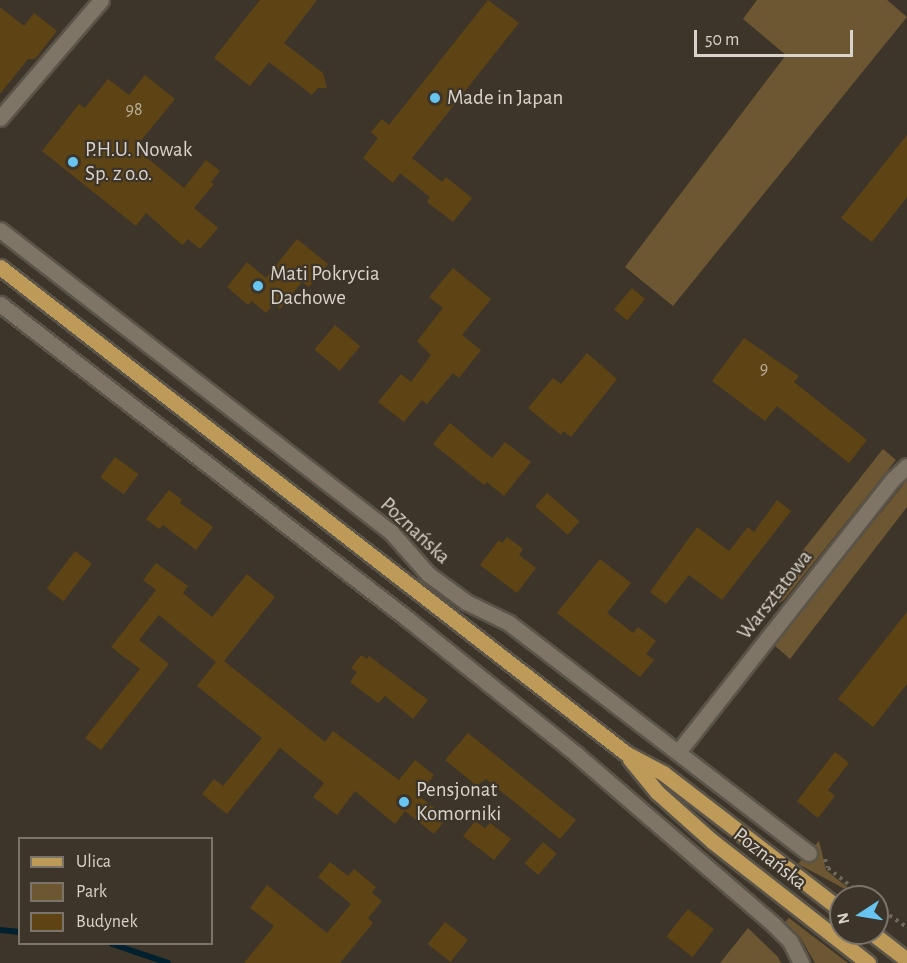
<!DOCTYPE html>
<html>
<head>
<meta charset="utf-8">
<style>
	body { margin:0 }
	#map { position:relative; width:907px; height:963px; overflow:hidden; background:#3d3529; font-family:"Alegreya Sans",sans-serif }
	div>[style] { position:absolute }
	.green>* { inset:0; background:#6d5733 }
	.stream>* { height:6px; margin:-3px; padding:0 3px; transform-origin:3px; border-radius:3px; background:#02202d }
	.building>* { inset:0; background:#5e4415; transform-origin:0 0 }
	.path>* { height:4px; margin-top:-2px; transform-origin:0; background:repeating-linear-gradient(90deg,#6e675d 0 3px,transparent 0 7.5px) }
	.roads { filter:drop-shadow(2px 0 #5a5449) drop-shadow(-2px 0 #5a5449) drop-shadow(0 2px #5a5449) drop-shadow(0 -2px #5a5449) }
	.minor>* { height:15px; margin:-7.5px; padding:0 7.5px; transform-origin:7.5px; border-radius:7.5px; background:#7e7567 }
	.major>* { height:15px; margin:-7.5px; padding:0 7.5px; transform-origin:7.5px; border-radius:7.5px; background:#be9a59 }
	.dots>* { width:16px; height:16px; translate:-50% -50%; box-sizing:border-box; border:3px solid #3d3529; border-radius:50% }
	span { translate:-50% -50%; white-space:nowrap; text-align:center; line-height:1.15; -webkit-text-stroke:4.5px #3d3529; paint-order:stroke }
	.number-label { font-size:18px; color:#baaf9e }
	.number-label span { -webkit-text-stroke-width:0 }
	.poi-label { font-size:21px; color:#d8d3cb }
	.left { translate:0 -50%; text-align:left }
	.street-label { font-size:21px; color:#d8d3cb }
	.legend { position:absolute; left:18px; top:837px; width:195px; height:108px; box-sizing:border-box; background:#3d3529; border:2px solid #7b746a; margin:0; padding:8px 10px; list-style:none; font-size:18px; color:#d8d3cb }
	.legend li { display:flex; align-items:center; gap:12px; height:30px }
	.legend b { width:30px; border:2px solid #7b746a }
	.north { position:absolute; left:829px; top:885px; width:60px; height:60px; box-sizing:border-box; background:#3d3529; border:2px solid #7b746a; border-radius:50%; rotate:258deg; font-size:16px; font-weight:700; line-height:24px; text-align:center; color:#d8d3cb }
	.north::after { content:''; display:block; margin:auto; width:21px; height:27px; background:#68c4f0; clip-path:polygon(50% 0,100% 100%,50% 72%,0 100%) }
	.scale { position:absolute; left:694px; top:30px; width:159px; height:27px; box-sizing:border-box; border:3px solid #d8d3cb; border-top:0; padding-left:8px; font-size:18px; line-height:21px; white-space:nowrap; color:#d8d3cb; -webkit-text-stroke:4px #3d3529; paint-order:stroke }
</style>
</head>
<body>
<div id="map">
	<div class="green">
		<i style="clip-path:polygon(757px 0,887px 0,907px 17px,673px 306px,625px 267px,786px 55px,743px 19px)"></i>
		<i style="clip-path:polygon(883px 449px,896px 460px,784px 600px,778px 604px,773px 603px,766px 597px)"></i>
		<i style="clip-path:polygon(907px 480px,907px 507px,790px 659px,774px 645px)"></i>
		<i style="clip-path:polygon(819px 841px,826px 870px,847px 887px,845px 889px,798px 864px)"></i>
		<i style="clip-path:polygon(789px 918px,848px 963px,815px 963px,800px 937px,785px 922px)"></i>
		<i style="clip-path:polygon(748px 928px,778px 957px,781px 963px,720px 963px)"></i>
	</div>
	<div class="stream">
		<i style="left:0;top:930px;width:20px;rotate:6deg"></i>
		<i style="left:112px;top:944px;width:59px;rotate:18.7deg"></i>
	</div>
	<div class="building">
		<i style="clip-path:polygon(260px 0,317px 0,284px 43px,323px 73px,327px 88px,318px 88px,312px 95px,269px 62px,250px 86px,214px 58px)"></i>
		<i style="clip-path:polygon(488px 0,519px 23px,412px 158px,442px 182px,446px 177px,472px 198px,453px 222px,427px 202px,430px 197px,400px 173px,393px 183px,363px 158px,378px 138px,371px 132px,382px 119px,389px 125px)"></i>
		<i style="clip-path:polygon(0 7px,24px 26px,34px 13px,57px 31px,35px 59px,28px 59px,0 94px)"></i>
		<i style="clip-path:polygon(145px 75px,175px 99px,135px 148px,184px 188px,206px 160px,220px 171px,211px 182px,214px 184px,194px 208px,218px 228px,200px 249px,188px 239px,183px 245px,181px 244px,146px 213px,136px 226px,42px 151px,79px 104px,85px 108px,108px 79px,129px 95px)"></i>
		<i style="clip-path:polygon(907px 135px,907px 197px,872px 242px,841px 218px)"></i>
		<i style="clip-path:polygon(297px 239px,328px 264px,309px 287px,302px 282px,280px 309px,274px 303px,266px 313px,252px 301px,248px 305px,227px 287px,247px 262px,266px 278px)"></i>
		<i style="clip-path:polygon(453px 268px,491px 299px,462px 335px,481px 350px,459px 378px,453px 373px,427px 404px,422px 400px,404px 422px,378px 402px,401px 374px,411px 382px,431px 355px,417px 341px,443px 308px,429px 297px)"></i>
		<i style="left:632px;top:288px;width:17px;height:28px;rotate:40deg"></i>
		<i style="left:335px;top:325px;width:33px;height:32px;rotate:40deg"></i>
		<i style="clip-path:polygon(744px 338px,799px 376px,794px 382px,867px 440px,849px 463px,777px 406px,765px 421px,712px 381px)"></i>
		<i style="clip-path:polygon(587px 353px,617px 379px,571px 437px,563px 431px,561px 435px,528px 408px,553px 378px,561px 384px)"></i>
		<i style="clip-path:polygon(450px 423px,492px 458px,505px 442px,531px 462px,504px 496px,487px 482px,484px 485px,433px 444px)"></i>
		<i style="left:115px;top:457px;width:29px;height:25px;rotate:36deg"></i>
		<i style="clip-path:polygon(169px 490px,182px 500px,180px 503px,213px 527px,196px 550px,163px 525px,159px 529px,146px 519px)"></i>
		<i style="left:547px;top:493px;width:43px;height:18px;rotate:41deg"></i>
		<i style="clip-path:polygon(777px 500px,791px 511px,722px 600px,689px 575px,666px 604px,650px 592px,697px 527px,729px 551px,748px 527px,754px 532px)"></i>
		<i style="clip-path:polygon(507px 537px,523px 549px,519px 555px,536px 568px,517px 593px,480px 565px,499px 540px,502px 543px)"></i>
		<i style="left:75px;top:551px;width:21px;height:47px;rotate:37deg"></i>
		<i style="clip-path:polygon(600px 559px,631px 583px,607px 613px,633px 633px,638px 627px,656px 641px,646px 654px,654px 660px,640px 677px,557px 613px)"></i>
		<i style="clip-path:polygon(156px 563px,188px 586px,183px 593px,212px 617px,247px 574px,275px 597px,224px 661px,325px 742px,333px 731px,399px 780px,415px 760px,434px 775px,418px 795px,447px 818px,434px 834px,405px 811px,395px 824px,355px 791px,337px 815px,313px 797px,324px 783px,280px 748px,227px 814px,202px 794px,214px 779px,223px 786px,262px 738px,197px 686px,216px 662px,159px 615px,139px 640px,169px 664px,101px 750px,85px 738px,140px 669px,111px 647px,156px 590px,143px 580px)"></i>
		<i style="clip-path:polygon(907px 612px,907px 684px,873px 727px,838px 699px)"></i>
		<i style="clip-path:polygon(361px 655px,367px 659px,369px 656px,428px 700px,413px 719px,385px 696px,378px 703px,350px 682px,357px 672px,351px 668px)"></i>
		<i style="clip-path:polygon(468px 733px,576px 820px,560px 839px,486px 779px,477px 786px,445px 760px)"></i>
		<i style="clip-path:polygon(835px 752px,849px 763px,828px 790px,835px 796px,818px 818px,797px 801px)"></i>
		<i style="clip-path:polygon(475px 821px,485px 828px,490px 823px,511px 839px,494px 860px,463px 836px)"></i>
		<i style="left:543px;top:842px;width:18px;height:28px;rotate:41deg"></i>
		<i style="clip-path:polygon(330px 862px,348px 876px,354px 869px,376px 887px,372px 893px,382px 901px,368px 918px,373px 923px,340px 963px,244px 963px,274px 926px,250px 908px,267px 885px,327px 933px,351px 904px,318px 877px)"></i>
		<i style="left:688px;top:909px;width:33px;height:35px;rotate:38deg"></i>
		<i style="left:445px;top:922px;width:29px;height:28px;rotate:38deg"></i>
	</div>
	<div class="path">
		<i style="left:825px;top:859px;width:9px;rotate:72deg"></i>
		<i style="left:828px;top:868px;width:46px;rotate:38.9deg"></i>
		<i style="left:877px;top:907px;width:36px;rotate:34deg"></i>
	</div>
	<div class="roads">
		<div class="minor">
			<i style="left:0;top:118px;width:155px;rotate:-49.4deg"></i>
			<i style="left:0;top:230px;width:494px;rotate:37.7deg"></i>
			<i style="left:391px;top:532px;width:56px;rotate:48.6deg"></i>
			<i style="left:428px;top:574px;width:47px;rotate:36.4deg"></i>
			<i style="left:466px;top:602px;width:48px;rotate:26deg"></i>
			<i style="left:509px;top:623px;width:378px;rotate:37.5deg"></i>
			<i style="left:0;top:304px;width:517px;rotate:37.69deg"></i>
			<i style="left:409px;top:620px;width:214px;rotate:38.7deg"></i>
			<i style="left:576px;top:754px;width:262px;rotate:40.8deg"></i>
			<i style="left:774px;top:925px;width:23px;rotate:45deg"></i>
			<i style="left:790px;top:941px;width:25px;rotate:63deg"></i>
			<i style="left:678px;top:752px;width:347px;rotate:-51.8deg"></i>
			<i style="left:893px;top:479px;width:19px;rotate:-43deg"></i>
		</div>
		<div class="major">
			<i style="left:0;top:267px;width:794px;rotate:37.84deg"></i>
			<i style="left:627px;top:754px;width:41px;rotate:27.8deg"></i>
			<i style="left:663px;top:773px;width:225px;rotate:37.6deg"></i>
			<i style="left:630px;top:759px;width:43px;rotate:50.7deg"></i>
			<i style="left:657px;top:792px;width:74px;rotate:41.7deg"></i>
			<i style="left:712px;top:841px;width:198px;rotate:38deg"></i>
			<i style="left:872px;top:933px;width:44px;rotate:37.6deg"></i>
		</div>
	</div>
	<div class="dots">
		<i style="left:435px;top:98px;background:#68c4f0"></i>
		<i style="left:73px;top:162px;background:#68c4f0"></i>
		<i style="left:258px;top:286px;background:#68c4f0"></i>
		<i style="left:404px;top:802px;background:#68c4f0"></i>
	</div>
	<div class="number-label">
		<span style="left:134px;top:110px">98</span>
		<span style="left:764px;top:369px">9</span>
	</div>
	<div class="poi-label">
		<span class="left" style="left:447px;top:98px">Made in Japan</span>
		<span class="left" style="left:85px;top:162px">P.H.U. Nowak<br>Sp. z o.o.</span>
		<span class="left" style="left:270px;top:286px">Mati Pokrycia<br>Dachowe</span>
		<span class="left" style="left:416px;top:802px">Pensjonat<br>Komorniki</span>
	</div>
	<div class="street-label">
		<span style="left:415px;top:531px;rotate:43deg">Poznańska</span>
		<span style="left:775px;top:595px;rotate:-52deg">Warsztatowa</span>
		<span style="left:770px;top:859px;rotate:38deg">Poznańska</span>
	</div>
	<ul class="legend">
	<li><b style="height:8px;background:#be9a59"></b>Ulica</li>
	<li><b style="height:16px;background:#6d5733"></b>Park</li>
	<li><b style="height:16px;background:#5e4415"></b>Budynek</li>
	</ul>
	<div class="north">N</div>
	<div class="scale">50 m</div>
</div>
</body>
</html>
